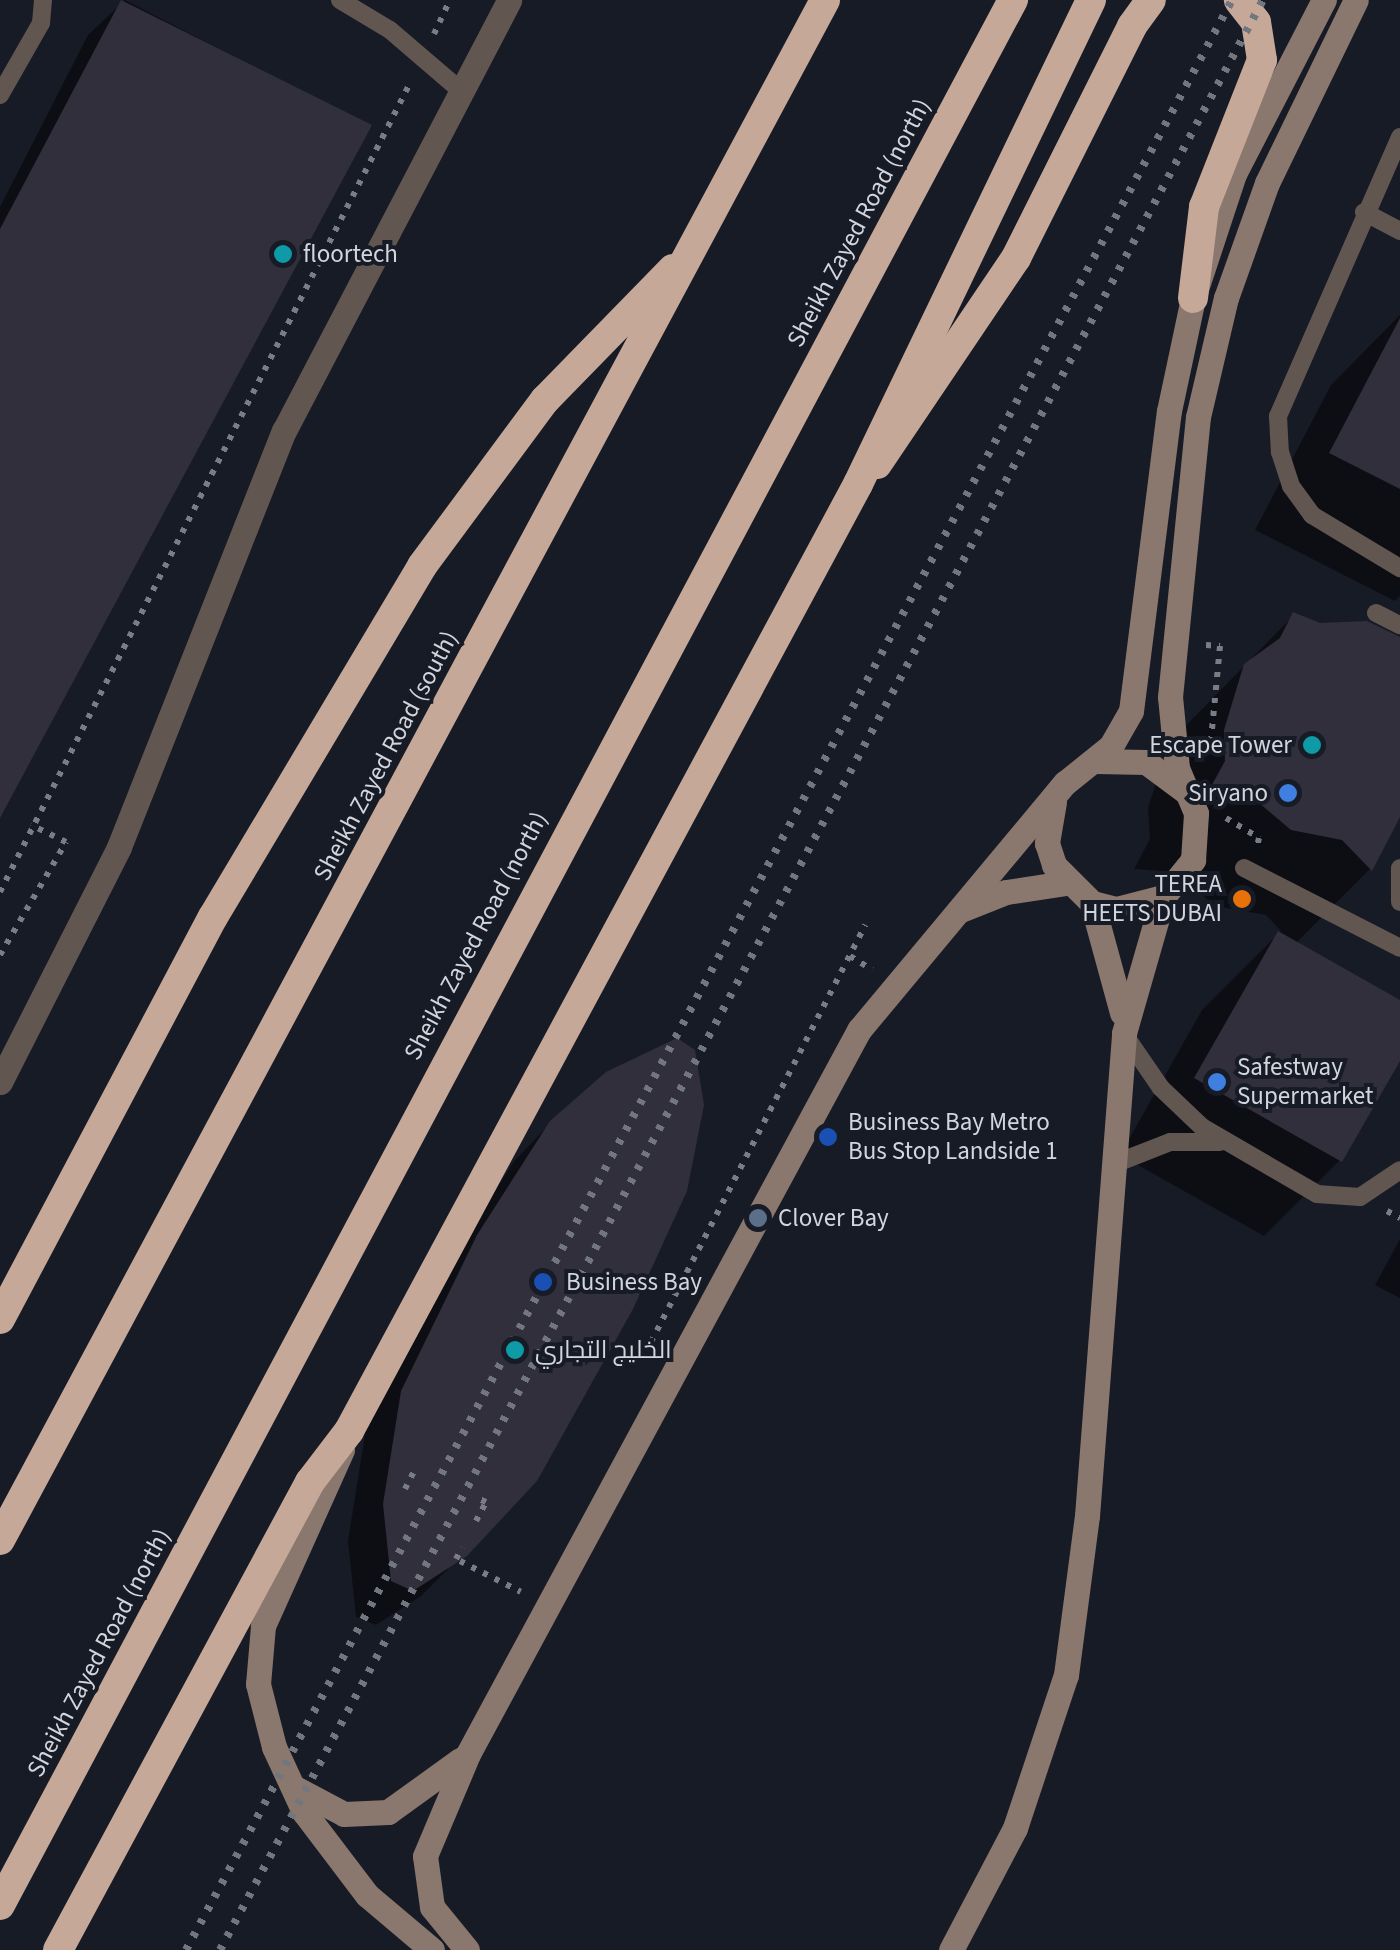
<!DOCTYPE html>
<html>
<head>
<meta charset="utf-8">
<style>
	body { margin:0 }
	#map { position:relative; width:1400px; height:1950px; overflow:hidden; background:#171b26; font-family:"Source Sans 3",Cairo,sans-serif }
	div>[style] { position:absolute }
	.shadow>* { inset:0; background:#0007 }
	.building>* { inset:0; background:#322f3c }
	.path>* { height:6px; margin-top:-3px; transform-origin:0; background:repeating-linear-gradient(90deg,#797d86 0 5px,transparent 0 13px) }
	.lane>* { height:18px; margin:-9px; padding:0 9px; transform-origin:9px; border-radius:9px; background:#625650 }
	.street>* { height:25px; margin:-12.5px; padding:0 12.5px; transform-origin:12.5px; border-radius:12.5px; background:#625650 }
	.secondary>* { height:25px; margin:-12.5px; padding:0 12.5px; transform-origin:12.5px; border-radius:12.5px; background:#8a776d }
	.highway>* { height:30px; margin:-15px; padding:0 15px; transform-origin:15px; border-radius:15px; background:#c5a898 }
	.rail>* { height:8px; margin-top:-4px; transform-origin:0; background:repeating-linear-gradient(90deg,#72767f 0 5px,transparent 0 15px) }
	.dots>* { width:28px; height:28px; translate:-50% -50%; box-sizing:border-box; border:5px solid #171b26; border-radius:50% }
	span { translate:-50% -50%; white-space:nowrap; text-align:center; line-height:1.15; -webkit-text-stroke:8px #171b26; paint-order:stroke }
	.street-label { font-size:25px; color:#d2d5dd }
	.poi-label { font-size:25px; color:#d2d5dd }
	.left { translate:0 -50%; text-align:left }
	.right { translate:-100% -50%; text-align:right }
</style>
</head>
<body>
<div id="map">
	<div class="shadow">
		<i style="clip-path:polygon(125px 0,368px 126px,0 817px,0 207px,88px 35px)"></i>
		<i style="clip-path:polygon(1400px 315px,1400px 596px,1395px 601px,1255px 530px,1331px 385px)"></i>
		<i style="clip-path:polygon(1294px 615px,1400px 814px,1370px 869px,1295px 944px,1400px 1003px,1400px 1056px,1340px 1160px,1264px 1236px,1120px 1155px,1202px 1010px,1281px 931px,1266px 915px,1215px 906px,1176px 872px,1134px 869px,1150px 839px,1148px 808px,1169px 743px)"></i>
		<i style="clip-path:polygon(551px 1123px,458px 1559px,421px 1596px,376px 1625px,356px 1617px,348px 1541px,366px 1428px,442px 1273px,515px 1160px)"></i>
		<i style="clip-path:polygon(1400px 1239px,1400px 1298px,1375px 1285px)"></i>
	</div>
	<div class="building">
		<i style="clip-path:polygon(121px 0,372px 125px,0 818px,0 229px)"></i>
		<i style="clip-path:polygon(1400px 318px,1400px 489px,1329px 453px)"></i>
		<i style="clip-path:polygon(1293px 612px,1320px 623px,1367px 621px,1400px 637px,1400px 817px,1372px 871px,1342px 840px,1291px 830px,1252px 797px,1207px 794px,1225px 761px,1224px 730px,1244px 664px,1280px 638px)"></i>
		<i style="clip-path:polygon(1278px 931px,1400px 1000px,1400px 1061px,1342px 1162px,1194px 1078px)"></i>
		<i style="clip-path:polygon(677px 1038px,695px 1050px,704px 1105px,687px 1191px,633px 1309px,537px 1481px,467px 1556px,413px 1591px,391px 1581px,383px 1504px,401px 1391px,477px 1235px,550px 1121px,606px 1072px)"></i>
	</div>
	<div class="path">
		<i style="left:434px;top:34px;width:38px;rotate:-65deg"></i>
		<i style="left:1206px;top:645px;width:14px;rotate:4deg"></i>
		<i style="left:1220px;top:646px;width:104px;rotate:95.5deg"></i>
		<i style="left:1226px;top:818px;width:39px;rotate:31deg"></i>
		<i style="left:1259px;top:838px;width:9px;rotate:103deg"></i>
		<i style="left:0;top:892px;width:909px;rotate:-63.12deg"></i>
		<i style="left:0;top:955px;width:131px;rotate:-59.7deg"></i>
		<i style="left:66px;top:842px;width:39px;rotate:-154deg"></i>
		<i style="left:850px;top:956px;width:26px;rotate:32deg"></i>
		<i style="left:1387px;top:1211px;width:15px;rotate:28deg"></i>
		<i style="left:651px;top:1342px;width:469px;rotate:-62.8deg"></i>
		<i style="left:405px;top:1489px;width:22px;rotate:-63deg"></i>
		<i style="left:476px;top:1521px;width:21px;rotate:-62deg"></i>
		<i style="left:486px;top:1502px;width:8px;rotate:-157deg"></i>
		<i style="left:456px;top:1559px;width:13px;rotate:-61deg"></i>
		<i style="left:460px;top:1561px;width:68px;rotate:26.9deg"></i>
	</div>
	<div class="lane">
		<i style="left:340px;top:0;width:58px;rotate:31deg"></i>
		<i style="left:390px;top:30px;width:92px;rotate:40.6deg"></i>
		<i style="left:0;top:95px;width:83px;rotate:-60.3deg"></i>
		<i style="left:41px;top:23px;width:23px;rotate:-85deg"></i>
		<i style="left:1400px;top:137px;width:305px;rotate:113.6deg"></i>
		<i style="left:1278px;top:416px;width:36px;rotate:87deg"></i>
		<i style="left:1280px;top:452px;width:36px;rotate:72deg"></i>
		<i style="left:1291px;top:486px;width:36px;rotate:54deg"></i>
		<i style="left:1312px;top:515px;width:103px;rotate:31.1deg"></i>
		<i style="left:1364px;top:212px;width:41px;rotate:27.8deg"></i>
		<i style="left:1376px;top:613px;width:27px;rotate:27deg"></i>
		<i style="left:1244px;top:868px;width:175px;rotate:27.1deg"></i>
		<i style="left:1400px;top:868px;width:34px;rotate:90deg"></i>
		<i style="left:1124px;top:1034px;width:65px;rotate:55.6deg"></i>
		<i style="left:1161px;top:1088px;width:57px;rotate:43.6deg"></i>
		<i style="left:1202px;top:1127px;width:133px;rotate:30.2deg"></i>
		<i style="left:1317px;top:1194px;width:43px;rotate:4deg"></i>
		<i style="left:1360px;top:1197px;width:48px;rotate:-34deg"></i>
		<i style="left:1114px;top:1164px;width:60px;rotate:-21.4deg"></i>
		<i style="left:1170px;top:1142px;width:50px"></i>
	</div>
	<div class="street">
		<i style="left:0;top:1082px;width:263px;rotate:-63.1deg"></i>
		<i style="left:119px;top:847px;width:448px;rotate:-68.4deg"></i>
		<i style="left:284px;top:431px;width:486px;rotate:-62.4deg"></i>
	</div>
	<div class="secondary">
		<i style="left:1096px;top:761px;width:50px;rotate:1.1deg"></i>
		<i style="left:1146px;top:762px;width:49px;rotate:36.6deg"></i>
		<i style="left:1054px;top:802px;width:42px;rotate:99.7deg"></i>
		<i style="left:1047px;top:843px;width:23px;rotate:72deg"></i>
		<i style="left:1054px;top:865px;width:54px;rotate:45deg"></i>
		<i style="left:1092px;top:903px;width:25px;rotate:14deg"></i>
		<i style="left:1116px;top:909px;width:49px;rotate:-14.3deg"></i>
		<i style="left:1163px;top:897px;width:48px;rotate:-51deg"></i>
		<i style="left:1193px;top:860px;width:47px;rotate:-86.3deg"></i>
		<i style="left:1196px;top:813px;width:49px;rotate:-112.9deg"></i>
		<i style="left:1177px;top:768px;width:71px;rotate:-95.6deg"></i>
		<i style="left:1170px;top:697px;width:281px;rotate:-84.3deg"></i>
		<i style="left:1198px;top:417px;width:122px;rotate:-76.8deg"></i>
		<i style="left:1226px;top:298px;width:122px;rotate:-70.4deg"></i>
		<i style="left:1267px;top:183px;width:203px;rotate:-64.1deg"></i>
		<i style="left:1092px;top:903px;width:114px;rotate:74.7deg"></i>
		<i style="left:961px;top:910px;width:48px;rotate:-21.8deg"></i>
		<i style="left:1006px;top:892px;width:61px;rotate:-8.5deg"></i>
		<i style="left:342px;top:1450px;width:193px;rotate:114.2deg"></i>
		<i style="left:263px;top:1626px;width:58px;rotate:94.9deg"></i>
		<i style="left:258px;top:1684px;width:65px;rotate:75.7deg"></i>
		<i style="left:274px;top:1747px;width:72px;rotate:65.2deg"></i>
		<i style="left:304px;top:1812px;width:104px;rotate:52.8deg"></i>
		<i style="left:367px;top:1895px;width:85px;rotate:40.2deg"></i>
		<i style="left:295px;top:1788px;width:55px;rotate:28deg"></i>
		<i style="left:344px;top:1814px;width:44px;rotate:-2.6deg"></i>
		<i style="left:388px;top:1812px;width:89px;rotate:-35.8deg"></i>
		<i style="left:467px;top:1950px;width:55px;rotate:-129.1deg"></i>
		<i style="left:432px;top:1907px;width:51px;rotate:-97.8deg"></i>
		<i style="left:425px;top:1856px;width:111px;rotate:-67.1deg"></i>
		<i style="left:468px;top:1754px;width:823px;rotate:-61.63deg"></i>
		<i style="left:859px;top:1030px;width:322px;rotate:-50.2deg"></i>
		<i style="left:1065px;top:783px;width:59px;rotate:-38.8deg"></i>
		<i style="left:1111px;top:746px;width:40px;rotate:-60.3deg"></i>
		<i style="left:1131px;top:711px;width:302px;rotate:-82.8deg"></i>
		<i style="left:1169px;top:411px;width:116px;rotate:-78deg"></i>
		<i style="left:1193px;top:298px;width:131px;rotate:-71.7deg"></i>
		<i style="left:1234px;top:174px;width:196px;rotate:-62.7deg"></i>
		<i style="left:951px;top:1950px;width:138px;rotate:-62.3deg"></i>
		<i style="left:1015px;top:1828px;width:161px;rotate:-71.6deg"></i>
		<i style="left:1066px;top:1675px;width:160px;rotate:-82.5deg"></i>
		<i style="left:1087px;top:1516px;width:484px;rotate:-85.6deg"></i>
		<i style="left:1124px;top:1033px;width:141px;rotate:-74deg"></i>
	</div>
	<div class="highway">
		<i style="left:1193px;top:298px;width:92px;rotate:-83.1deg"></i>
		<i style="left:1204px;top:207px;width:158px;rotate:-68.5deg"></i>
		<i style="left:1262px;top:60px;width:38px;rotate:-99deg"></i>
		<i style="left:1256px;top:22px;width:28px;rotate:-128deg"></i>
		<i style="left:877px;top:464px;width:249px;rotate:-56deg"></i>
		<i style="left:1016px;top:258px;width:259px;rotate:-63.4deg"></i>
		<i style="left:1132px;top:26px;width:32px;rotate:-54deg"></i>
		<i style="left:0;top:1319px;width:455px;rotate:-62.1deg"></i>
		<i style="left:213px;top:917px;width:409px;rotate:-59.2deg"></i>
		<i style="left:422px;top:566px;width:207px;rotate:-53.5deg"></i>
		<i style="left:545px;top:400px;width:183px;rotate:-45.7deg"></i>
		<i style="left:0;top:1540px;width:1747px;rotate:-61.82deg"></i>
		<i style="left:0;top:1905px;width:2158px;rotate:-62deg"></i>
		<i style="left:58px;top:1950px;width:532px;rotate:-61.7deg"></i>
		<i style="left:310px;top:1482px;width:64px;rotate:-52.6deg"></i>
		<i style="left:349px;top:1431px;width:1075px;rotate:-61.74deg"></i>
		<i style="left:858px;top:484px;width:537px;rotate:-64.29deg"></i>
	</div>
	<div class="rail">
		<i style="left:186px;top:1950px;width:2213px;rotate:-61.79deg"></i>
		<i style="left:220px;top:1950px;width:2211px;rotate:-61.86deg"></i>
	</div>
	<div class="dots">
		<i style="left:283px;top:254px;background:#0f9aa8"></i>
		<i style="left:1312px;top:745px;background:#0f9aa8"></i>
		<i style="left:1288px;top:793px;background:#3f7fe0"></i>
		<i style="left:1242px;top:899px;background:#e8710a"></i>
		<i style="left:1217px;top:1082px;background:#3f7fe0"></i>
		<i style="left:828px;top:1137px;background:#1a4fb4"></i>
		<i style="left:758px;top:1218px;background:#5c6f8a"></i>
		<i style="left:543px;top:1282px;background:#1a4fb4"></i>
		<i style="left:515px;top:1350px;background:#0f9aa8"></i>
	</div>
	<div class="street-label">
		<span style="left:859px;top:223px;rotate:-62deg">Sheikh Zayed Road (north)</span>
		<span style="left:386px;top:756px;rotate:-62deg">Sheikh Zayed Road (south)</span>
		<span style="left:476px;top:936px;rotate:-62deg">Sheikh Zayed Road (north)</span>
		<span style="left:99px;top:1653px;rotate:-62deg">Sheikh Zayed Road (north)</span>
	</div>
	<div class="poi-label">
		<span class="left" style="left:303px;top:254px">floortech</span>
		<span class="right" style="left:1292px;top:745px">Escape Tower</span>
		<span class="right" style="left:1268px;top:793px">Siryano</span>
		<span class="right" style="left:1222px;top:899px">TEREA<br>HEETS DUBAI</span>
		<span class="left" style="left:1237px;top:1082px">Safestway<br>Supermarket</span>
		<span class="left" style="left:848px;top:1137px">Business Bay Metro<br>Bus Stop Landside 1</span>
		<span class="left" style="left:778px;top:1218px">Clover Bay</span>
		<span class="left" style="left:566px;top:1282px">Business Bay</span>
		<span class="left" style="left:535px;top:1350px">الخليج التجاري</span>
	</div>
</div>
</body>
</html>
